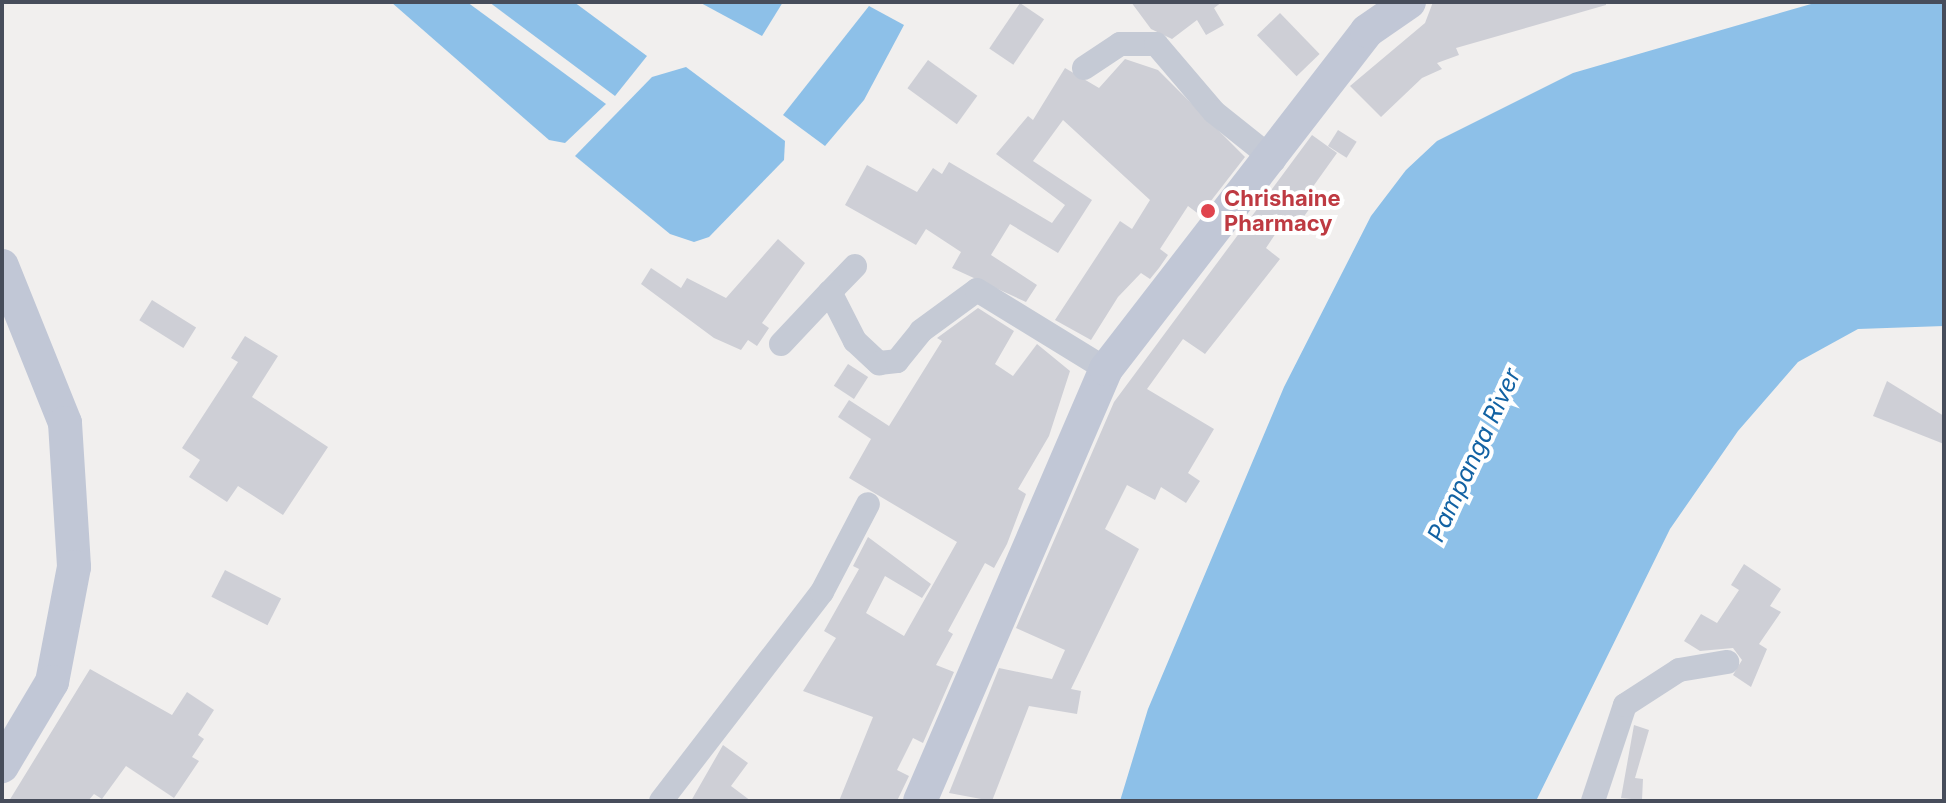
<!DOCTYPE html>
<html>
<head>
<meta charset="utf-8">
<style>
	body { margin:0 }
	#map { position:relative; width:1946px; height:803px; overflow:hidden; background:#f1efee; font-family:Inter,sans-serif }
	div>[style] { position:absolute }
	.water>* { inset:0; background:#8dc0e8 }
	.building>* { inset:0; background:#cecfd6; transform-origin:0 0 }
	.minor>* { height:24px; margin:-12px; padding:0 12px; transform-origin:12px; border-radius:12px; background:#c5cad5 }
	.secondary>* { height:34px; margin:-17px; padding:0 17px; transform-origin:17px; border-radius:17px; background:#c1c7d6 }
	.dots>* { width:22px; height:22px; translate:-50% -50%; box-sizing:border-box; border:4px solid #fff; border-radius:50% }
	span { translate:-50% -50%; white-space:nowrap; text-align:center; line-height:1.15; -webkit-text-stroke:8px #fff; paint-order:stroke }
	.health-label { font-size:22px; color:#be3a42; font-weight:700 }
	.left { translate:0 -50%; text-align:left }
	.water-label { font-size:24px; color:#1262a3; font-style:italic }
	.frame { position:absolute; inset:0; border:4px solid #474d5b; pointer-events:none }
</style>
</head>
<body>
<div id="map">
	<div class="water">
		<i style="clip-path:polygon(391px 2px,467px 2px,606px 104px,565px 143px,549px 140px)"></i>
		<i style="clip-path:polygon(489px 2px,574px 2px,647px 56px,615px 96px)"></i>
		<i style="clip-path:polygon(699px 2px,783px 2px,762px 36px)"></i>
		<i style="clip-path:polygon(1818px 2px,1944px 2px,1944px 326px,1858px 329px,1798px 362px,1738px 431px,1670px 529px,1536px 801px,1120px 801px,1148px 709px,1284px 387px,1371px 216px,1406px 170px,1437px 141px,1573px 73px)"></i>
		<i style="clip-path:polygon(869px 6px,904px 25px,864px 100px,825px 146px,783px 115px)"></i>
		<i style="clip-path:polygon(686px 67px,785px 141px,784px 160px,709px 237px,694px 242px,670px 234px,575px 156px,652px 77px)"></i>
	</div>
	<div class="building">
		<i style="clip-path:polygon(1131px 2px,1222px 2px,1214px 8px,1224px 25px,1206px 35px,1197px 20px,1172px 39px,1151px 29px)"></i>
		<i style="clip-path:polygon(1433px 2px,1606px 2px,1606px 5px,1456px 48px,1459px 55px,1437px 63px,1442px 69px,1422px 78px,1381px 117px,1350px 86px,1425px 23px)"></i>
		<i style="left:1020px;top:3px;width:29px;height:55px;rotate:34deg"></i>
		<i style="left:1280px;top:13px;width:57px;height:32px;rotate:46deg"></i>
		<i style="clip-path:polygon(1125px 59px,1158px 70px,1245px 157px,1200px 215px,1188px 206px,1160px 249px,1168px 255px,1159px 268px,1150px 279px,1141px 273px,1118px 297px,1091px 340px,1055px 320px,1120px 221px,1132px 229px,1150px 200px,1063px 120px,1033px 161px,1092px 200px,1058px 253px,1010px 224px,991px 255px,1037px 285px,1026px 302px,952px 268px,961px 252px,926px 229px,916px 245px,845px 205px,867px 165px,917px 192px,933px 168px,942px 174px,949px 162px,1052px 223px,1065px 205px,996px 154px,1028px 116px,1033px 120px,1065px 68px,1099px 88px)"></i>
		<i style="left:928px;top:60px;width:61px;height:35px;rotate:36deg"></i>
		<i style="left:1338px;top:130px;width:22px;height:19px;rotate:32deg"></i>
		<i style="clip-path:polygon(1312px 135px,1337px 153px,1307px 195px,1315px 201px,1297px 226px,1286px 218px,1266px 248px,1280px 259px,1205px 354px,1183px 339px,1147px 389px,1214px 429px,1188px 473px,1200px 481px,1186px 503px,1161px 487px,1155px 500px,1127px 485px,1105px 529px,1139px 549px,1071px 689px,1081px 691px,1077px 714px,1029px 706px,992px 801px,949px 793px,999px 668px,1052px 679px,1065px 650px,1016px 628px,1114px 402px)"></i>
		<i style="clip-path:polygon(778px 239px,805px 263px,762px 323px,769px 328px,757px 346px,748px 340px,741px 350px,714px 338px,641px 284px,651px 268px,681px 288px,687px 278px,726px 298px)"></i>
		<i style="left:152px;top:300px;width:52px;height:24px;rotate:32deg"></i>
		<i style="clip-path:polygon(978px 308px,1014px 331px,995px 364px,1013px 376px,1037px 344px,1070px 371px,1049px 436px,1018px 489px,1026px 494px,1007px 544px,994px 568px,985px 563px,948px 631px,953px 634px,936px 665px,954px 672px,923px 743px,913px 738px,897px 770px,909px 776px,897px 801px,839px 801px,873px 717px,803px 691px,836px 638px,824px 631px,859px 569px,853px 566px,868px 537px,931px 584px,922px 598px,885px 576px,866px 613px,904px 636px,957px 542px,849px 478px,871px 439px,838px 417px,849px 400px,889px 426px,942px 341px,937px 338px)"></i>
		<i style="clip-path:polygon(245px 336px,278px 356px,252px 397px,328px 447px,283px 515px,238px 486px,227px 502px,189px 477px,200px 460px,182px 448px,238px 362px,231px 358px)"></i>
		<i style="left:848px;top:364px;width:24px;height:26px;rotate:33deg"></i>
		<i style="clip-path:polygon(1887px 381px,1944px 416px,1944px 444px,1873px 416px)"></i>
		<i style="clip-path:polygon(1744px 564px,1781px 589px,1770px 606px,1781px 612px,1759px 644px,1767px 649px,1751px 687px,1733px 675px,1742px 660px,1733px 648px,1700px 651px,1684px 641px,1701px 614px,1717px 623px,1739px 590px,1731px 585px)"></i>
		<i style="left:225px;top:570px;width:63px;height:30px;rotate:27deg"></i>
		<i style="clip-path:polygon(90px 669px,172px 715px,187px 692px,214px 710px,198px 735px,204px 739px,192px 757px,199px 761px,174px 798px,126px 766px,102px 799px,94px 794px,88px 801px,9px 801px)"></i>
		<i style="clip-path:polygon(1634px 725px,1649px 730px,1635px 778px,1643px 779px,1642px 800px,1621px 798px)"></i>
		<i style="clip-path:polygon(723px 745px,748px 763px,731px 786px,751px 801px,691px 801px)"></i>
	</div>
	<div class="minor">
		<i style="left:1084px;top:68px;width:43px;rotate:-33.7deg"></i>
		<i style="left:1120px;top:44px;width:36px"></i>
		<i style="left:1156px;top:44px;width:89px;rotate:49.5deg"></i>
		<i style="left:1214px;top:112px;width:77px;rotate:38.7deg"></i>
		<i style="left:830px;top:292px;width:36px;rotate:-46deg"></i>
		<i style="left:781px;top:344px;width:71px;rotate:-46.7deg"></i>
		<i style="left:830px;top:292px;width:55px;rotate:63deg"></i>
		<i style="left:855px;top:341px;width:33px;rotate:43deg"></i>
		<i style="left:879px;top:363px;width:18px;rotate:-6deg"></i>
		<i style="left:897px;top:361px;width:38px;rotate:-51deg"></i>
		<i style="left:921px;top:331px;width:69px;rotate:-36.2deg"></i>
		<i style="left:977px;top:290px;width:151px;rotate:31.5deg"></i>
		<i style="left:661px;top:801px;width:264px;rotate:-52.4deg"></i>
		<i style="left:822px;top:592px;width:99px;rotate:-62.4deg"></i>
		<i style="left:1593px;top:801px;width:101px;rotate:-71.6deg"></i>
		<i style="left:1625px;top:705px;width:64px;rotate:-32.9deg"></i>
		<i style="left:1679px;top:670px;width:49px;rotate:-9.5deg"></i>
	</div>
	<div class="secondary">
		<i style="left:2px;top:266px;width:169px;rotate:68.1deg"></i>
		<i style="left:65px;top:423px;width:144px;rotate:86.4deg"></i>
		<i style="left:74px;top:567px;width:117px;rotate:100.8deg"></i>
		<i style="left:52px;top:682px;width:98px;rotate:120.8deg"></i>
		<i style="left:920px;top:801px;width:470px;rotate:-66.7deg"></i>
		<i style="left:1106px;top:369px;width:427px;rotate:-52.3deg"></i>
		<i style="left:1367px;top:31px;width:51px;rotate:-34.6deg"></i>
	</div>
	<div class="dots">
		<i style="left:1208px;top:211px;background:#e0444e"></i>
	</div>
	<div class="health-label">
		<span class="left" style="left:1224px;top:211px">Chrishaine<br>Pharmacy</span>
	</div>
	<div class="water-label">
		<span style="left:1474px;top:455px;rotate:-65deg">Pampanga River</span>
	</div>
	<div class="frame"></div>
</div>
</body>
</html>
